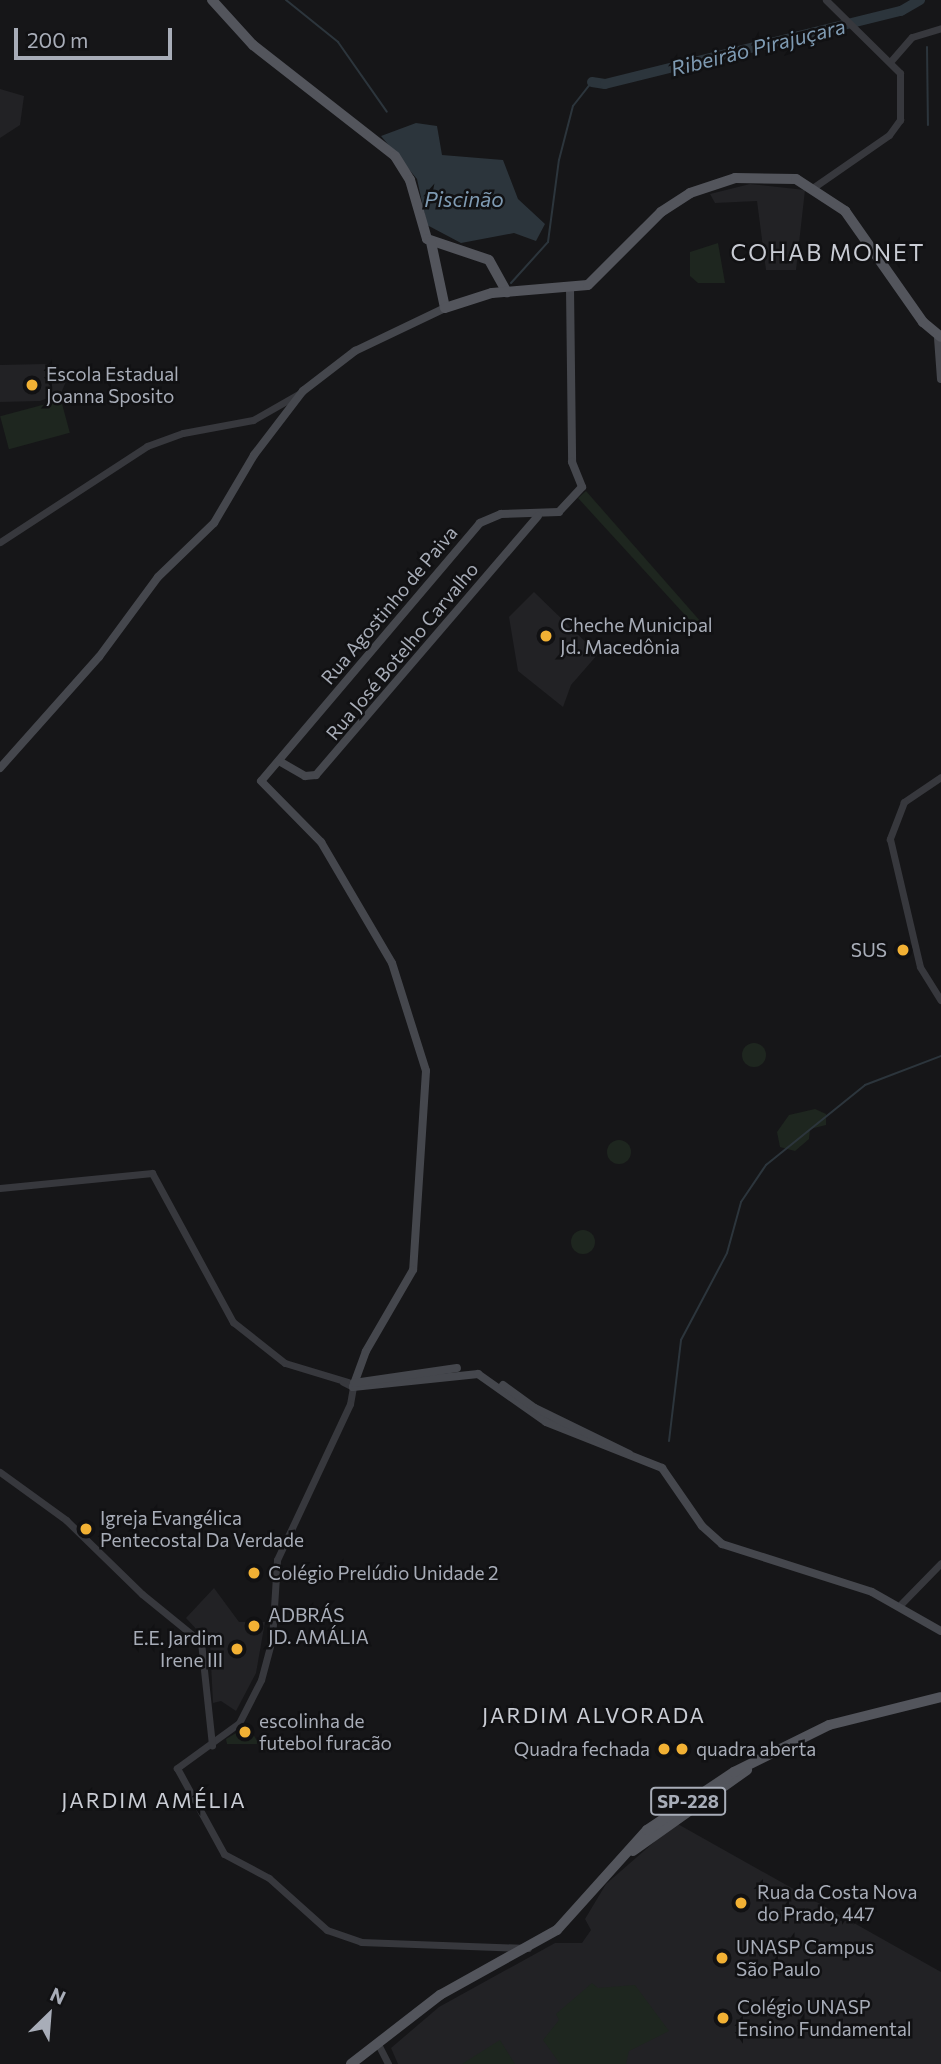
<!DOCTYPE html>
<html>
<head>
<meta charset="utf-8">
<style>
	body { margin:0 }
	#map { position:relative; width:941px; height:2064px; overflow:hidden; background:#161618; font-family:Commissioner,sans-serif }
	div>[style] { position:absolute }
	.built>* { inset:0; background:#222225 }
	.green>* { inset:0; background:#1e261f; transform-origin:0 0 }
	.round { border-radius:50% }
	.water>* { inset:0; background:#2c353c }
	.stream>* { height:2px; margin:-1px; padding:0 1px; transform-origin:1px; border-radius:1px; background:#2c353c }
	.river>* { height:10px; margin:-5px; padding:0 5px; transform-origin:5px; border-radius:5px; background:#2c353c }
	.tertiary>* { height:7px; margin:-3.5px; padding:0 3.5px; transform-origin:3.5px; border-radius:3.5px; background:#37383d }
	.secondary>* { height:8px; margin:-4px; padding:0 4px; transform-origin:4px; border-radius:4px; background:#45474d }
	.primary>* { height:10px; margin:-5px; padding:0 5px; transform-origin:5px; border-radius:5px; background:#53555c }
	.dots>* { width:19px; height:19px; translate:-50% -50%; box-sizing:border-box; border:4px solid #111113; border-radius:50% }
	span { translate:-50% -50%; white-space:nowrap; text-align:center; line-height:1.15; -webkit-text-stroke:5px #111113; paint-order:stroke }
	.shield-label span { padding:2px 5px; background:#111113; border:2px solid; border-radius:5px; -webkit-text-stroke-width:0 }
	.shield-label { font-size:18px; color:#a8adb8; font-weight:700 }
	.poi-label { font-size:19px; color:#a8adb8 }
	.left { translate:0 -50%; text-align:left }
	.right { translate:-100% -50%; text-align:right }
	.street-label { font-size:19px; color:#a8adb8 }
	.water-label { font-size:21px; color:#7f9bb3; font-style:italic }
	.neighbourhood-label { font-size:21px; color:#c9ccd4; letter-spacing:2px }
	.quarter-label { font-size:23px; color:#c9ccd4; letter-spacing:2px }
	.north { position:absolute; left:14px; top:1980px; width:70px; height:70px; -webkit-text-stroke:5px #111113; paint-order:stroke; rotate:25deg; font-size:19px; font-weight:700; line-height:28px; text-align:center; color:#a8adb8 }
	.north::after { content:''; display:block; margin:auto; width:24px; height:32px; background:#a8adb8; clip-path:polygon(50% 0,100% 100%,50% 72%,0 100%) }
	.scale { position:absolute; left:14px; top:28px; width:158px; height:32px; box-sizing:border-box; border:4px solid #a8adb8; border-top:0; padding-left:9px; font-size:21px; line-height:24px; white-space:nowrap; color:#a8adb8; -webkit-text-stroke:5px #111113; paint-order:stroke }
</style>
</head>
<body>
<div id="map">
	<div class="built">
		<i style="clip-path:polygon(0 89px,24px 96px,20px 125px,0 138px)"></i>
		<i style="clip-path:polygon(750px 184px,805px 190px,796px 270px,766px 270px,757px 201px,715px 203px,710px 194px)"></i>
		<i style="clip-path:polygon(46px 364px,68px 377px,61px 393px,40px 401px,0 402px,0 365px)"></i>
		<i style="clip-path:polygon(534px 592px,598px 654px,571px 685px,563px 707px,518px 671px,509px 617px)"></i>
		<i style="clip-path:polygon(214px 1588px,239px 1622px,265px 1622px,256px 1673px,236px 1711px,221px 1701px,213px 1703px,210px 1644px,186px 1618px)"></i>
		<i style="clip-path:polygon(676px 1823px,941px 1972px,941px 2064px,398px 2064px,391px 2048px,439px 2007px,555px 1943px,582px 1943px,591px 1930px,585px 1919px,606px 1884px)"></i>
	</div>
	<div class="green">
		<i style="clip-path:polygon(718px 243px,725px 283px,698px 283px,690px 276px,690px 252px)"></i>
		<i style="left:61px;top:400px;width:34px;height:63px;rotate:75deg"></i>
		<i style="clip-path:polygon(586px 491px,701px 622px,696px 627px,578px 498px)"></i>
		<i class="round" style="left:742px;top:1043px;width:24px;height:24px"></i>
		<i style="clip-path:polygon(815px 1109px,826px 1114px,826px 1125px,810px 1129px,809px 1139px,795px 1151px,780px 1147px,777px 1132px,789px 1115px)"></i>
		<i class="round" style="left:607px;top:1140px;width:24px;height:24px"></i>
		<i class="round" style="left:571px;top:1230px;width:24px;height:24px"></i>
		<i style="clip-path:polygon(248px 1726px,259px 1744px,227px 1744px,226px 1739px)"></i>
		<i style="clip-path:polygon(592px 1983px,598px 1988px,635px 1985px,669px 2031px,629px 2051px,626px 2064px,560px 2064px,543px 2040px,559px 2020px,556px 2014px)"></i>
		<i style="clip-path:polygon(500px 2040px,515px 2064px,462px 2064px)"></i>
	</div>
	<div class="water">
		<i style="clip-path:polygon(416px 123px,437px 126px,442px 155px,503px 160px,518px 199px,545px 224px,536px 241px,514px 233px,461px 243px,427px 225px,417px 179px,381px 136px)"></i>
	</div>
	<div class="stream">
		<i style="left:286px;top:0;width:67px;rotate:38.9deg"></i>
		<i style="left:338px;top:42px;width:85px;rotate:55deg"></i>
		<i style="left:927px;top:47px;width:78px;rotate:89.3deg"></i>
		<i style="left:511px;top:283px;width:55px;rotate:-47.9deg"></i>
		<i style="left:548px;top:242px;width:83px;rotate:-82.4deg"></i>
		<i style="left:559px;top:160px;width:56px;rotate:-75.5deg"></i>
		<i style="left:573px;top:106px;width:31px;rotate:-52deg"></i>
		<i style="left:669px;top:1441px;width:102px;rotate:-83.2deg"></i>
		<i style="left:681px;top:1340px;width:98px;rotate:-62.1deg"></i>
		<i style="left:727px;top:1253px;width:53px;rotate:-74.6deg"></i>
		<i style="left:741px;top:1202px;width:45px;rotate:-56deg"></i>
		<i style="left:766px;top:1165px;width:127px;rotate:-38.9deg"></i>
		<i style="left:865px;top:1085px;width:81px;rotate:-20.9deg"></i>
	</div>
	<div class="river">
		<i style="left:592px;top:82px;width:13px;rotate:9deg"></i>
		<i style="left:605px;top:84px;width:305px;rotate:-13.9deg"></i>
		<i style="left:901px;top:11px;width:22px;rotate:-30deg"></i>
	</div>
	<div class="tertiary">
		<i style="left:890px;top:62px;width:33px;rotate:-49deg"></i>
		<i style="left:912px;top:37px;width:30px;rotate:-17deg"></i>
		<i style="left:814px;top:187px;width:91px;rotate:-34.7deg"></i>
		<i style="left:889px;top:135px;width:19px;rotate:-54deg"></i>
		<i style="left:900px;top:120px;width:47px;rotate:-90deg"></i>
		<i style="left:900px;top:73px;width:104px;rotate:-135.4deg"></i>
		<i style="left:0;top:542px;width:176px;rotate:-33.1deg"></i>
		<i style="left:147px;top:446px;width:38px;rotate:-20deg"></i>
		<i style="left:183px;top:433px;width:71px;rotate:-10.5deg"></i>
		<i style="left:253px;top:420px;width:56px;rotate:-29.7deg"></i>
		<i style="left:941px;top:777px;width:45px;rotate:146deg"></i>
		<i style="left:904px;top:802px;width:40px;rotate:111deg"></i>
		<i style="left:890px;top:839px;width:131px;rotate:76.8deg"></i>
		<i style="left:920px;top:967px;width:39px;rotate:58deg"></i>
		<i style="left:0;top:1188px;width:153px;rotate:-5.6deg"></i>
		<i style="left:152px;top:1173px;width:170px;rotate:61.5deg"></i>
		<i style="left:233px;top:1322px;width:66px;rotate:38.3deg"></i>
		<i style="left:285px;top:1363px;width:66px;rotate:16.8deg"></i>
		<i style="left:343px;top:1382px;width:11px;rotate:27deg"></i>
		<i style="left:353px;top:1387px;width:17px;rotate:100deg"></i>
		<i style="left:350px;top:1404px;width:172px;rotate:115.1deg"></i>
		<i style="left:277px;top:1560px;width:79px;rotate:93.6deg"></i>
		<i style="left:272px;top:1639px;width:42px;rotate:105deg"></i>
		<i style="left:261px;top:1680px;width:48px;rotate:117.1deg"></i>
		<i style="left:239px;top:1723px;width:77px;rotate:144deg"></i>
		<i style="left:177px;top:1768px;width:98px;rotate:61.3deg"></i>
		<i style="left:224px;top:1854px;width:51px;rotate:28.1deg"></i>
		<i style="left:269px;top:1878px;width:78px;rotate:41.9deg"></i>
		<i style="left:327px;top:1930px;width:36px;rotate:19deg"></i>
		<i style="left:361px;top:1942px;width:167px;rotate:2.1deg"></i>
		<i style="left:0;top:1472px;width:82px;rotate:36deg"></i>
		<i style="left:66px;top:1520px;width:106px;rotate:44.2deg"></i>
		<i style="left:142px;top:1594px;width:76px;rotate:39.1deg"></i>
		<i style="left:201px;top:1642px;width:104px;rotate:83.9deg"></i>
		<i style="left:901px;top:1604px;width:57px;rotate:-45.7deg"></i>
		<i style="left:378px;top:2044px;width:22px;rotate:63deg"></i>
	</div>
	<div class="secondary">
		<i style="left:570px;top:288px;width:174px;rotate:89.3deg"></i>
		<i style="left:572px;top:462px;width:27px;rotate:68deg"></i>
		<i style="left:582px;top:487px;width:34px;rotate:133deg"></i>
		<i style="left:559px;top:512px;width:58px;rotate:178deg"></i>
		<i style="left:501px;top:514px;width:23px;rotate:157deg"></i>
		<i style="left:480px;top:523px;width:338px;rotate:130.3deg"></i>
		<i style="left:261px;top:781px;width:86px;rotate:45.5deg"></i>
		<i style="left:321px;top:842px;width:140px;rotate:59.6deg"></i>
		<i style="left:392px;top:963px;width:113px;rotate:72.5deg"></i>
		<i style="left:426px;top:1071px;width:199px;rotate:93.7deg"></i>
		<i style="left:413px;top:1270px;width:94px;rotate:120.1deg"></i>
		<i style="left:366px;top:1351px;width:38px;rotate:110deg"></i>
		<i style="left:353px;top:1387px;width:126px;rotate:-5.9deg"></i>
		<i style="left:478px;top:1374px;width:83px;rotate:35.2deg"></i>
		<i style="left:546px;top:1422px;width:125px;rotate:21.6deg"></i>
		<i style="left:662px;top:1468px;width:70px;rotate:55.4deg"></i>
		<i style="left:702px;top:1526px;width:27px;rotate:42deg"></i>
		<i style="left:722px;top:1544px;width:157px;rotate:17.7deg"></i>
		<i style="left:872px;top:1592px;width:79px;rotate:29.5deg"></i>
		<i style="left:938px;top:338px;width:41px;rotate:85.8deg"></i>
		<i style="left:279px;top:761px;width:30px;rotate:30deg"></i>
		<i style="left:305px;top:776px;width:11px;rotate:-5deg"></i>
		<i style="left:316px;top:775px;width:341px;rotate:-49.4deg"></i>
		<i style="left:0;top:768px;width:149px;rotate:-48.3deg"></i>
		<i style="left:99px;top:657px;width:99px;rotate:-53.6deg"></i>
		<i style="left:158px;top:577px;width:78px;rotate:-44deg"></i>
		<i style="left:214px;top:523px;width:79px;rotate:-59.5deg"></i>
		<i style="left:254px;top:455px;width:81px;rotate:-52.6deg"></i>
		<i style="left:303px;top:391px;width:66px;rotate:-37.6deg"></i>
		<i style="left:355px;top:351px;width:100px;rotate:-25.5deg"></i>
		<i style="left:354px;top:1383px;width:104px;rotate:-8.3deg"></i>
		<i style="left:503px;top:1385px;width:39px;rotate:36deg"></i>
		<i style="left:535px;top:1408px;width:105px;rotate:26.1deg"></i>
	</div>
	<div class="primary">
		<i style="left:212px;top:0;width:61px;rotate:47.7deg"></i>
		<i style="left:253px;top:45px;width:180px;rotate:38deg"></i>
		<i style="left:395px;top:156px;width:28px;rotate:58deg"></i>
		<i style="left:410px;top:180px;width:61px;rotate:73.9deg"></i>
		<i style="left:427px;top:239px;width:65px;rotate:18.7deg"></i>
		<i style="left:489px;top:260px;width:37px;rotate:61deg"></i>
		<i style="left:431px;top:242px;width:67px;rotate:78deg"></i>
		<i style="left:445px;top:308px;width:49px;rotate:-17.7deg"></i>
		<i style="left:492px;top:293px;width:96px;rotate:-4.8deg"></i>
		<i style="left:588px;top:285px;width:103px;rotate:-45deg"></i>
		<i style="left:661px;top:212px;width:35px;rotate:-33deg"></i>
		<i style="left:690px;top:193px;width:47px;rotate:-18.4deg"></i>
		<i style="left:735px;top:178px;width:61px;rotate:0.9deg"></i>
		<i style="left:796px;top:179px;width:59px;rotate:33.1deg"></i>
		<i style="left:845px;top:211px;width:136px;rotate:54.9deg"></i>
		<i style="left:923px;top:322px;width:23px;rotate:40deg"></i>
		<i style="left:633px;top:1851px;width:140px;rotate:-35.4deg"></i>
		<i style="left:351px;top:2064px;width:113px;rotate:-37.8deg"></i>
		<i style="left:440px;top:1995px;width:134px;rotate:-29.1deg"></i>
		<i style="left:557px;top:1930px;width:135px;rotate:-48deg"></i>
		<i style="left:647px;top:1830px;width:105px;rotate:-33.7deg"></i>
		<i style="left:734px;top:1772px;width:106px;rotate:-26.3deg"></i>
		<i style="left:829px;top:1725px;width:115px;rotate:-14deg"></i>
	</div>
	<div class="dots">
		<i style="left:32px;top:385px;background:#f2b134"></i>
		<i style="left:546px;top:636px;background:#f2b134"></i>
		<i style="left:903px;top:950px;background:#f2b134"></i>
		<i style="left:86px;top:1529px;background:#f2b134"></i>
		<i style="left:254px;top:1573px;background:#f2b134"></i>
		<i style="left:254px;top:1626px;background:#f2b134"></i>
		<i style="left:237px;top:1649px;background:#f2b134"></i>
		<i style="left:245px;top:1732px;background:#f2b134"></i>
		<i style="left:664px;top:1749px;background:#f2b134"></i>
		<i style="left:682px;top:1749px;background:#f2b134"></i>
		<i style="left:741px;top:1903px;background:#f2b134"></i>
		<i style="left:722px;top:1958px;background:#f2b134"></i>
		<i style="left:723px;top:2018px;background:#f2b134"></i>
	</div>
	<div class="shield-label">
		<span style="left:688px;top:1801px">SP-228</span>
	</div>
	<div class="poi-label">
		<span class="left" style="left:46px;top:385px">Escola Estadual<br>Joanna Sposito</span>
		<span class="left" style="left:560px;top:636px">Cheche Municipal<br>Jd. Macedônia</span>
		<span class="right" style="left:887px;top:950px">SUS</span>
		<span class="left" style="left:100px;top:1529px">Igreja Evangélica<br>Pentecostal Da Verdade</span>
		<span class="left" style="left:268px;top:1573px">Colégio Prelúdio Unidade 2</span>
		<span class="left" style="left:268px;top:1626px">ADBRÁS<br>JD. AMÁLIA</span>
		<span class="right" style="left:223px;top:1649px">E.E. Jardim<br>Irene III</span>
		<span class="left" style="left:259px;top:1732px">escolinha de<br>futebol furacão</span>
		<span class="right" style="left:650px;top:1749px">Quadra fechada</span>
		<span class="left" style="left:696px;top:1749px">quadra aberta</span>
		<span class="left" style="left:757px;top:1903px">Rua da Costa Nova<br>do Prado, 447</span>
		<span class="left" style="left:736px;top:1958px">UNASP Campus<br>São Paulo</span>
		<span class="left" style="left:737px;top:2018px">Colégio UNASP<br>Ensino Fundamental</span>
	</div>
	<div class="street-label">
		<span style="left:389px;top:605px;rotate:-50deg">Rua Agostinho de Paiva</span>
		<span style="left:402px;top:651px;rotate:-50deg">Rua José Botelho Carvalho</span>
	</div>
	<div class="water-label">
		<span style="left:758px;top:47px;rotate:-14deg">Ribeirão Pirajuçara</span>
		<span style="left:464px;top:199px">Piscinão</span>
	</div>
	<div class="neighbourhood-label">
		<span style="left:594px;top:1715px">JARDIM ALVORADA</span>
		<span style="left:154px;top:1800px">JARDIM AMÉLIA</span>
	</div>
	<div class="quarter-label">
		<span style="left:828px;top:252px">COHAB MONET</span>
	</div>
	<div class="north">N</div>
	<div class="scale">200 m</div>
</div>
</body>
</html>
